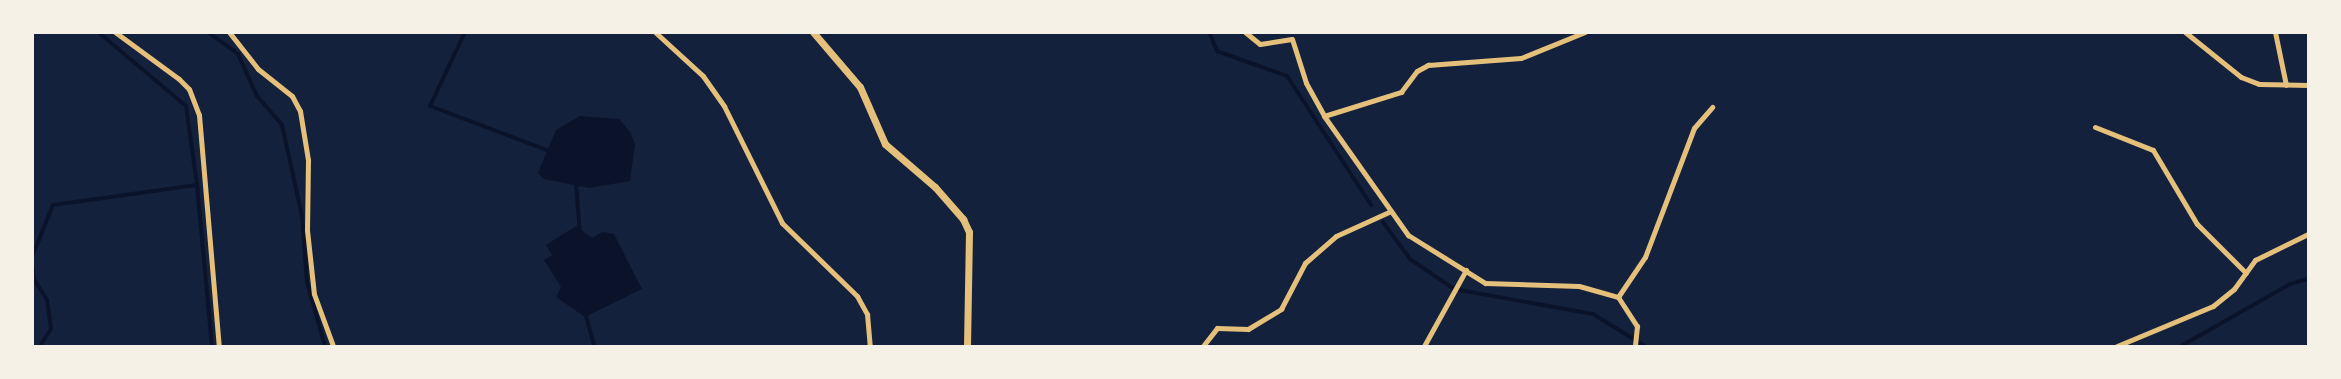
<!DOCTYPE html>
<html>
<head>
<meta charset="utf-8">
<style>
	body { margin:0 }
	#map { position:relative; width:2341px; height:379px; overflow:hidden; background:#14213d; font-family:Mulish,sans-serif }
	div>[style] { position:absolute }
	.water>* { inset:0; background:#0b132b }
	.stream>* { height:4px; margin:-2px; padding:0 2px; transform-origin:2px; border-radius:2px; background:#0b132b }
	.minor>* { height:5px; margin:-2.5px; padding:0 2.5px; transform-origin:2.5px; border-radius:2.5px; background:#e5c07b }
	.tertiary>* { height:7px; margin:-3.5px; padding:0 3.5px; transform-origin:3.5px; border-radius:3.5px; background:#e5c07b }
	span { translate:-50% -50%; white-space:nowrap; text-align:center; line-height:1.15; -webkit-text-stroke:4px #f6f1e7; paint-order:stroke }
	.frame { position:absolute; inset:0; border:34px solid #f6f1e7; pointer-events:none }
</style>
</head>
<body>
<div id="map">
	<div class="water">
		<i style="clip-path:polygon(580px 116px,619px 119px,630px 132px,635px 144px,630px 181px,589px 188px,544px 179px,538px 173px,556px 130px)"></i>
		<i style="clip-path:polygon(576px 226px,592px 238px,602px 232px,614px 234px,642px 289px,585px 317px,556px 297px,561px 287px,544px 260px,552px 255px,546px 245px)"></i>
	</div>
	<div class="stream">
		<i style="left:208px;top:32px;width:37px;rotate:36deg"></i>
		<i style="left:238px;top:54px;width:46px;rotate:65.7deg"></i>
		<i style="left:257px;top:96px;width:38px;rotate:49deg"></i>
		<i style="left:282px;top:125px;width:93px;rotate:77.6deg"></i>
		<i style="left:302px;top:216px;width:66px;rotate:85.7deg"></i>
		<i style="left:307px;top:282px;width:66px;rotate:74.3deg"></i>
		<i style="left:465px;top:32px;width:82px;rotate:115.3deg"></i>
		<i style="left:430px;top:106px;width:127px;rotate:20.7deg"></i>
		<i style="left:1209px;top:32px;width:21px;rotate:67deg"></i>
		<i style="left:1217px;top:51px;width:74px;rotate:19.7deg"></i>
		<i style="left:1287px;top:76px;width:154px;rotate:56.9deg"></i>
		<i style="left:576px;top:183px;width:53px;rotate:85.7deg"></i>
		<i style="left:197px;top:185px;width:162px;rotate:84.7deg"></i>
		<i style="left:1383px;top:222px;width:46px;rotate:53.9deg"></i>
		<i style="left:1410px;top:259px;width:53px;rotate:34.3deg"></i>
		<i style="left:1454px;top:289px;width:141px;rotate:10.2deg"></i>
		<i style="left:1593px;top:314px;width:61px;rotate:31.6deg"></i>
		<i style="left:32px;top:257px;width:56px;rotate:-68deg"></i>
		<i style="left:53px;top:205px;width:145px;rotate:-7.9deg"></i>
		<i style="left:197px;top:185px;width:80px;rotate:-97.9deg"></i>
		<i style="left:186px;top:106px;width:115px;rotate:-139.9deg"></i>
		<i style="left:32px;top:265px;width:14px;rotate:82deg"></i>
		<i style="left:34px;top:279px;width:25px;rotate:58deg"></i>
		<i style="left:47px;top:300px;width:29px;rotate:82deg"></i>
		<i style="left:51px;top:329px;width:20px;rotate:123deg"></i>
		<i style="left:585px;top:312px;width:35px;rotate:75deg"></i>
		<i style="left:2181px;top:346px;width:125px;rotate:-29.6deg"></i>
		<i style="left:2290px;top:284px;width:19px;rotate:-16deg"></i>
	</div>
	<div class="minor">
		<i style="left:115px;top:32px;width:79px;rotate:36.3deg"></i>
		<i style="left:179px;top:79px;width:14px;rotate:45deg"></i>
		<i style="left:189px;top:89px;width:28px;rotate:69deg"></i>
		<i style="left:199px;top:115px;width:232px;rotate:85.1deg"></i>
		<i style="left:229px;top:32px;width:47px;rotate:51.9deg"></i>
		<i style="left:258px;top:69px;width:43px;rotate:38.5deg"></i>
		<i style="left:292px;top:96px;width:17px;rotate:62deg"></i>
		<i style="left:300px;top:111px;width:50px;rotate:80.7deg"></i>
		<i style="left:308px;top:160px;width:70px;rotate:90.8deg"></i>
		<i style="left:307px;top:230px;width:64px;rotate:83.8deg"></i>
		<i style="left:314px;top:294px;width:55px;rotate:69.9deg"></i>
		<i style="left:655px;top:32px;width:65px;rotate:42.5deg"></i>
		<i style="left:703px;top:76px;width:37px;rotate:55deg"></i>
		<i style="left:724px;top:106px;width:131px;rotate:63.6deg"></i>
		<i style="left:782px;top:223px;width:105px;rotate:44.2deg"></i>
		<i style="left:857px;top:296px;width:21px;rotate:61deg"></i>
		<i style="left:867px;top:314px;width:32px;rotate:85deg"></i>
		<i style="left:1245px;top:32px;width:19px;rotate:39deg"></i>
		<i style="left:1260px;top:44px;width:32px;rotate:-9deg"></i>
		<i style="left:1292px;top:39px;width:46px;rotate:72.3deg"></i>
		<i style="left:1306px;top:83px;width:38px;rotate:61deg"></i>
		<i style="left:1324px;top:116px;width:146px;rotate:54.8deg"></i>
		<i style="left:1408px;top:235px;width:91px;rotate:31.9deg"></i>
		<i style="left:1485px;top:283px;width:94px;rotate:1.8deg"></i>
		<i style="left:1579px;top:286px;width:41px;rotate:15.8deg"></i>
		<i style="left:1618px;top:297px;width:35px;rotate:57deg"></i>
		<i style="left:1637px;top:326px;width:20px;rotate:96deg"></i>
		<i style="left:2185px;top:32px;width:72px;rotate:38.8deg"></i>
		<i style="left:2241px;top:77px;width:19px;rotate:21deg"></i>
		<i style="left:2259px;top:84px;width:49px;rotate:1.2deg"></i>
		<i style="left:2275px;top:32px;width:54px;rotate:78.3deg"></i>
		<i style="left:1324px;top:116px;width:81px;rotate:-17.3deg"></i>
		<i style="left:1401px;top:92px;width:26px;rotate:-53deg"></i>
		<i style="left:1417px;top:71px;width:13px;rotate:-29deg"></i>
		<i style="left:1428px;top:65px;width:93px;rotate:-4.3deg"></i>
		<i style="left:1521px;top:58px;width:69px;rotate:-22.1deg"></i>
		<i style="left:2095px;top:127px;width:62px;rotate:21.6deg"></i>
		<i style="left:2153px;top:150px;width:86px;rotate:59.3deg"></i>
		<i style="left:2197px;top:224px;width:69px;rotate:45deg"></i>
		<i style="left:1618px;top:297px;width:48px;rotate:-56deg"></i>
		<i style="left:1645px;top:257px;width:138px;rotate:-69.2deg"></i>
		<i style="left:1694px;top:128px;width:28px;rotate:-49deg"></i>
		<i style="left:1203px;top:346px;width:23px;rotate:-52deg"></i>
		<i style="left:1217px;top:328px;width:31px;rotate:2deg"></i>
		<i style="left:1248px;top:329px;width:39px;rotate:-31deg"></i>
		<i style="left:1281px;top:309px;width:52px;rotate:-62.4deg"></i>
		<i style="left:1305px;top:263px;width:41px;rotate:-41.1deg"></i>
		<i style="left:1336px;top:236px;width:58px;rotate:-24.4deg"></i>
		<i style="left:1424px;top:346px;width:87px;rotate:-61.1deg"></i>
		<i style="left:2117px;top:346px;width:104px;rotate:-22.6deg"></i>
		<i style="left:2213px;top:306px;width:27px;rotate:-39deg"></i>
		<i style="left:2234px;top:289px;width:36px;rotate:-54deg"></i>
		<i style="left:2255px;top:260px;width:59px;rotate:-26.1deg"></i>
	</div>
	<div class="tertiary">
		<i style="left:813px;top:32px;width:72px;rotate:49.5deg"></i>
		<i style="left:860px;top:87px;width:62px;rotate:66.3deg"></i>
		<i style="left:885px;top:144px;width:66px;rotate:40.7deg"></i>
		<i style="left:935px;top:187px;width:43px;rotate:48.8deg"></i>
		<i style="left:963px;top:219px;width:14px;rotate:65deg"></i>
		<i style="left:969px;top:232px;width:114px;rotate:91deg"></i>
	</div>
	<div class="frame"></div>
</div>
</body>
</html>
